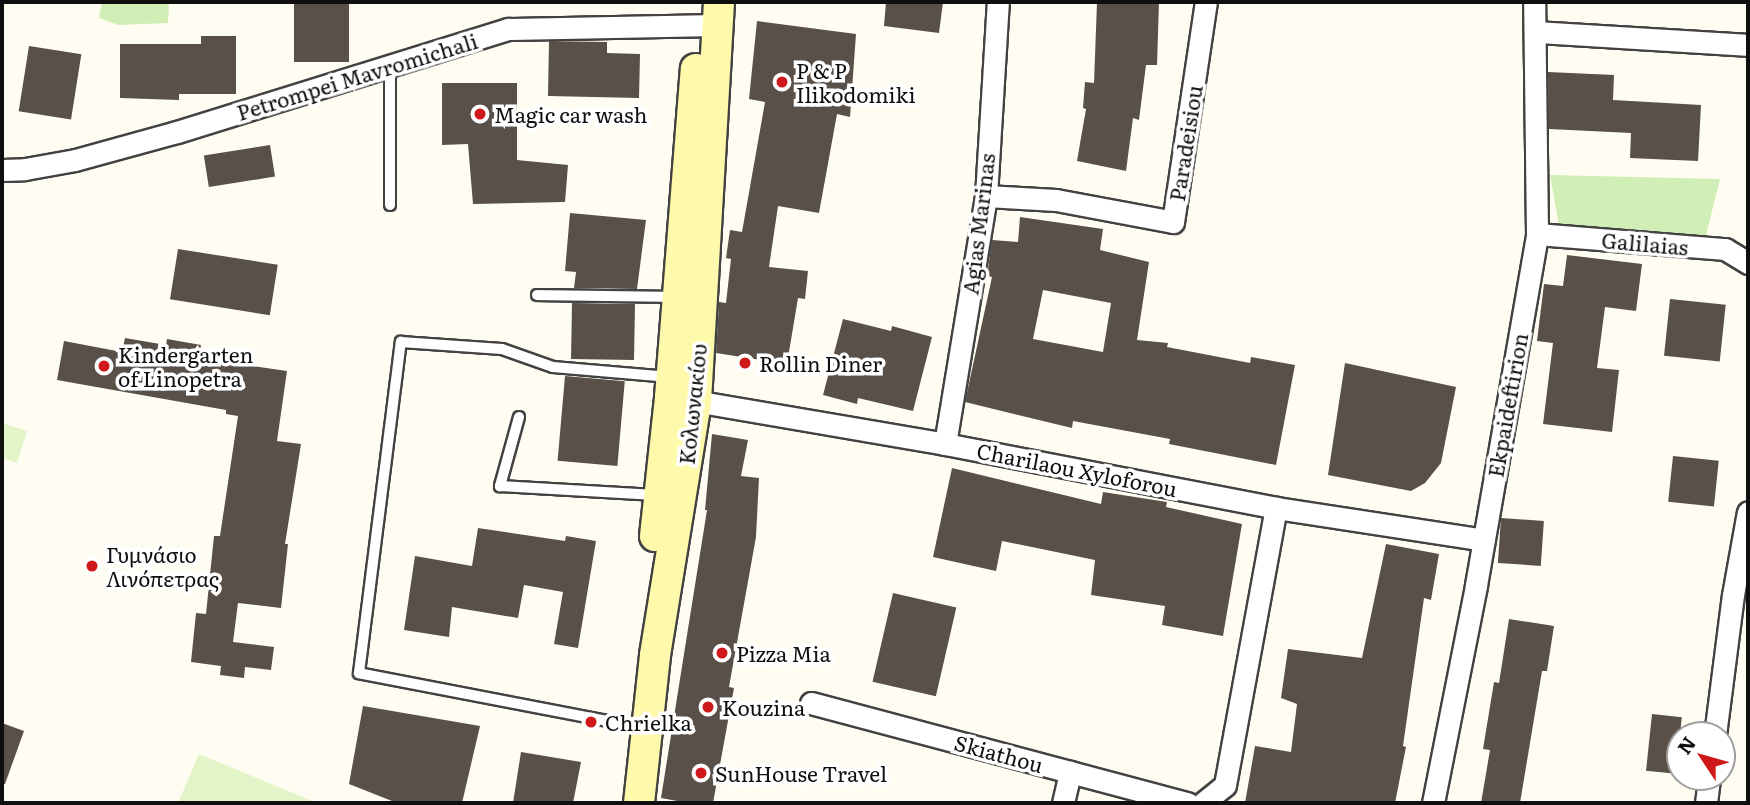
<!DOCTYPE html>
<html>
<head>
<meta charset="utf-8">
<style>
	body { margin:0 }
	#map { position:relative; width:1750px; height:805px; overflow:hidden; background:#fffdf1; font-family:Literata,serif }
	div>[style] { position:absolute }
	.green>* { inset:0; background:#d0eeb5 }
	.pitch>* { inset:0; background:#e3f4c8 }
	.building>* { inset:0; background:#59504a; transform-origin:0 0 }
	.roads { filter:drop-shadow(2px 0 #424242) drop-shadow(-2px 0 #424242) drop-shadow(0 2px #424242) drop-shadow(0 -2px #424242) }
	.service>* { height:10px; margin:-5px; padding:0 5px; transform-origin:5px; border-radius:5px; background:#fff }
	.minor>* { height:21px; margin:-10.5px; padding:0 10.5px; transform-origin:10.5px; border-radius:10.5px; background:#fff }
	.secondary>* { height:30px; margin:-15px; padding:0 15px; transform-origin:15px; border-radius:15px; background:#fff9ac }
	.dots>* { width:19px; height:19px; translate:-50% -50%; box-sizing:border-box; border:4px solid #fff; border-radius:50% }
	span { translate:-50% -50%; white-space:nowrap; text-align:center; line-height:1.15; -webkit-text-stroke:7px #fff; paint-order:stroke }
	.poi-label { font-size:21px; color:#0f0f0f }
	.left { translate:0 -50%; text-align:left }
	.street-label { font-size:21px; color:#0f0f0f }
	.frame { position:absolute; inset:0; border:4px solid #0f0f0f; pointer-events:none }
	.north { position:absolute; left:1666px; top:721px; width:70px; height:70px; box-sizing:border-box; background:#fff; border:2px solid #9f9f9f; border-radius:50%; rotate:306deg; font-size:19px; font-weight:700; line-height:28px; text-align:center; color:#0f0f0f }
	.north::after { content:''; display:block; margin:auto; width:24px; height:32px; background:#ce1819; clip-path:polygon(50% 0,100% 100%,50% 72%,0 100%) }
</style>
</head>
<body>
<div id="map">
	<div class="green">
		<i style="clip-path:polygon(102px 2px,169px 2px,168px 23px,118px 25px,99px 18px)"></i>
		<i style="clip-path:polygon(1550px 175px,1720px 179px,1705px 239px,1559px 226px)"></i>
	</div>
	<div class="pitch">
		<i style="clip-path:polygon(2px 423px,27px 431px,17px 463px,2px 458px)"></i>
		<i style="clip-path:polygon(199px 754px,317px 803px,178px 803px)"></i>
	</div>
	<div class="building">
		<i style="left:294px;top:2px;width:55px;height:60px"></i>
		<i style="clip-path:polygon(886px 2px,943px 2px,939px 33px,884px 26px)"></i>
		<i style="clip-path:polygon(1097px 2px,1159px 2px,1157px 65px,1146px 65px,1139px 120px,1133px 118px,1126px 171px,1077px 161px,1086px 109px,1083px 108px,1085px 82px,1094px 83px)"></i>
		<i style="clip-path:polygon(757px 21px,856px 34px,850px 117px,837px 114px,819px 213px,778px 206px,769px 267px,808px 271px,805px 299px,798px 298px,787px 364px,716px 353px,719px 302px,726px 303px,731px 259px,726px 258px,730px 230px,742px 232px,765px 102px,749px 99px)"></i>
		<i style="clip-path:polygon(201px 36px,236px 36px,236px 94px,179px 94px,179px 100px,120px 98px,120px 44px,201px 44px)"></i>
		<i style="clip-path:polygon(549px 41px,607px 42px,607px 53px,640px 54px,639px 98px,548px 96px)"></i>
		<i style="left:29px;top:46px;width:53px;height:66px;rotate:9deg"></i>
		<i style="clip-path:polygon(1548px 72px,1614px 75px,1613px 100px,1701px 105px,1698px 161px,1630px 158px,1631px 133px,1549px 129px)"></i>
		<i style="clip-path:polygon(442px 83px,517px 83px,517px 160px,568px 165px,565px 202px,473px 204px,468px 144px,442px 145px)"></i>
		<i style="left:270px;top:145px;width:32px;height:67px;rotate:81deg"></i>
		<i style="clip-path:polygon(570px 213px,646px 220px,637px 289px,574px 288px,576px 272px,565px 271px)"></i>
		<i style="clip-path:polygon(evenodd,1020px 217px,1103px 229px,1100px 250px,1149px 262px,1137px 340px,1168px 343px,1167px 347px,1250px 363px,1251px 357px,1295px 365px,1276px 465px,1169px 444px,1170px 439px,1073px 421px,1072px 428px,965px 402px,992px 277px,987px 276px,992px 240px,1018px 242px,1020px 217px,1043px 290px,1111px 303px,1103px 352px,1033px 339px,1043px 290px)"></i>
		<i style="left:178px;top:249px;width:101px;height:51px;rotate:9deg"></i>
		<i style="clip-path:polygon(1567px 255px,1642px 264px,1636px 311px,1605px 307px,1597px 368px,1619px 370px,1612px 432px,1543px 424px,1553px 343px,1537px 341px,1544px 284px,1563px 286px)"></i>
		<i style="left:1670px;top:299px;width:56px;height:57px;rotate:6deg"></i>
		<i style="left:572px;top:303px;width:63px;height:56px;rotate:1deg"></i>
		<i style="clip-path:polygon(843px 319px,891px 331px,892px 326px,932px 337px,913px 411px,858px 398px,857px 404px,823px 395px)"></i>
		<i style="clip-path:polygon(125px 338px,166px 345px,167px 339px,201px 345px,199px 358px,287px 371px,277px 441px,301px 444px,285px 544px,288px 544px,281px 608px,238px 603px,233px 642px,274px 647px,271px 670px,245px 667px,244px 678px,220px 675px,221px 666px,191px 662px,196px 613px,206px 614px,214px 536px,220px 536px,238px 416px,226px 414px,226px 410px,57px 380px,64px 341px,122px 352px)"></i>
		<i style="clip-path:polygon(1345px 363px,1456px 387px,1441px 463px,1425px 483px,1411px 491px,1328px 475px)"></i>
		<i style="left:565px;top:376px;width:60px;height:85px;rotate:5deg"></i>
		<i style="clip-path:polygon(712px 434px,748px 440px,741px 476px,759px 478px,756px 537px,729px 687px,734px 688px,713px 803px,688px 803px,661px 798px,707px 510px,705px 510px)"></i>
		<i style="left:1673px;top:456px;width:46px;height:46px;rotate:6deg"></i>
		<i style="clip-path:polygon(952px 468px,1101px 504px,1103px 492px,1167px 502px,1166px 507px,1242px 524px,1223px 636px,1162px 625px,1165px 606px,1091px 595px,1095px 560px,1002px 541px,996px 571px,933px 557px)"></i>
		<i style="left:1501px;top:518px;width:43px;height:45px;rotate:4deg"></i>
		<i style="clip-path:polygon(478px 528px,565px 541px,566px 536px,596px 541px,578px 648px,554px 644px,563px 592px,524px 585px,518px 618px,452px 607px,449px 637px,404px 630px,415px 556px,472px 566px)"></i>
		<i style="clip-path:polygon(1386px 544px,1439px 554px,1431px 600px,1424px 598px,1403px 746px,1406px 747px,1395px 803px,1245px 803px,1255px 746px,1291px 752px,1297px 704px,1281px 698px,1288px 649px,1362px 658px)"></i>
		<i style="left:893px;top:593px;width:65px;height:91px;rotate:13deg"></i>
		<i style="clip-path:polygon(1509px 619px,1554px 626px,1547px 671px,1542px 671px,1520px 803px,1481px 803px,1490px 750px,1483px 749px,1494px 682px,1499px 683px)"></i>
		<i style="clip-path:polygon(363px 706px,480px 726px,462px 803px,397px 803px,349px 784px)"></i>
		<i style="left:1652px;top:714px;width:30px;height:57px;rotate:6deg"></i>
		<i style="clip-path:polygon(2px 723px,24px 731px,5px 784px,2px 784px)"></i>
		<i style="clip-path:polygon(521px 752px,581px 762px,573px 803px,513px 803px)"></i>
	</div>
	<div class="roads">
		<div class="service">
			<i style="left:390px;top:65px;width:140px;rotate:90deg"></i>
			<i style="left:537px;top:295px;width:138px;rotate:0.8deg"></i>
			<i style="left:519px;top:417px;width:72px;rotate:105.4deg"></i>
			<i style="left:500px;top:486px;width:156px;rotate:3.3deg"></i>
			<i style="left:628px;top:725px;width:274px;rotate:-169.1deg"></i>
			<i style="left:359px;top:673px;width:334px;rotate:-82.8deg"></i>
			<i style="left:401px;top:342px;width:101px;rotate:4deg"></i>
			<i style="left:502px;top:349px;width:54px;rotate:19.4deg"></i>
			<i style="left:553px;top:367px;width:117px;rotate:4.9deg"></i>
		</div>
		<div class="minor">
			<i style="left:1537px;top:32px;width:211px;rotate:3.5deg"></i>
			<i style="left:2px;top:170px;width:23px;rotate:-2deg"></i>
			<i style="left:25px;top:169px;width:51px;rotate:-10.2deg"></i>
			<i style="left:75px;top:160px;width:106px;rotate:-15.4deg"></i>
			<i style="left:177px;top:132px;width:347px;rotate:-17.3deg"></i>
			<i style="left:508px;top:29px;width:211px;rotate:-1.1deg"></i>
			<i style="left:986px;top:196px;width:70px;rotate:3.3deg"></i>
			<i style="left:1056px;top:200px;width:119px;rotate:10.6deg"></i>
			<i style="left:1173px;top:222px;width:222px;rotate:-81.5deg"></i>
			<i style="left:1537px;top:234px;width:189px;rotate:4.6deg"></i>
			<i style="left:1725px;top:249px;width:27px;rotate:31deg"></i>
			<i style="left:683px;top:399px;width:266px;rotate:9.7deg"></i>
			<i style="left:945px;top:444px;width:337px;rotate:10.9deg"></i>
			<i style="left:1276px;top:508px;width:210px;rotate:8.7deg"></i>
			<i style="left:945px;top:444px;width:251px;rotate:-80.6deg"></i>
			<i style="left:986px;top:196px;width:194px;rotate:-86.5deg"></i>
			<i style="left:811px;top:703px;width:390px;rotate:14.9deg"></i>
			<i style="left:1715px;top:735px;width:141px;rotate:-82.7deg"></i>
			<i style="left:1733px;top:595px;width:84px;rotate:-79.8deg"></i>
			<i style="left:1063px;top:803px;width:32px;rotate:-77deg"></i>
			<i style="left:1203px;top:803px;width:28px;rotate:-39deg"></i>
			<i style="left:1225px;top:785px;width:282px;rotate:-79.6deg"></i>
			<i style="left:1433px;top:803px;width:222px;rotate:-78.8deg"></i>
			<i style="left:1476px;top:585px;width:356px;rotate:-80.1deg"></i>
			<i style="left:1537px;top:234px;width:232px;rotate:-90.7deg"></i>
			<i style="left:1706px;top:803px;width:26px;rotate:-83deg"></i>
		</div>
		<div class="secondary">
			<i style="left:655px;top:536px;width:140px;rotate:-83.8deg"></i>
			<i style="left:670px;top:397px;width:329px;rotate:-85.5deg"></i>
			<i style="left:639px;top:803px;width:149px;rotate:-83.8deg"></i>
			<i style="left:655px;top:655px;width:257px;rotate:-80.8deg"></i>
			<i style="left:696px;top:401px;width:400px;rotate:-86.7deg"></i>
		</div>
	</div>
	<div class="dots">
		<i style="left:782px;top:82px;background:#ce1819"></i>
		<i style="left:480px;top:114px;background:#ce1819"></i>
		<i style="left:745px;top:363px;background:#ce1819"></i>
		<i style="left:104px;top:366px;background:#ce1819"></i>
		<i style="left:92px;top:566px;background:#ce1819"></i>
		<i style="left:722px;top:653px;background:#ce1819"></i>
		<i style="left:708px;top:707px;background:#ce1819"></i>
		<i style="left:591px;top:722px;background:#ce1819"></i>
		<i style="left:701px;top:773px;background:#ce1819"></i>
	</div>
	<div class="poi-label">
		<span class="left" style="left:796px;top:82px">P &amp; P<br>Ilikodomiki</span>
		<span class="left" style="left:494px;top:114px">Magic car wash</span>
		<span class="left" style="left:118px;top:366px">Kindergarten<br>of Linopetra</span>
		<span class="left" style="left:759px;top:363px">Rollin Diner</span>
		<span class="left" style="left:106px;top:566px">Γυμνάσιο<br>Λινόπετρας</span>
		<span class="left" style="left:736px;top:653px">Pizza Mia</span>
		<span class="left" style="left:722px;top:707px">Kouzina</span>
		<span class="left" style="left:605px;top:722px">Chrielka</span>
		<span class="left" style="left:715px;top:773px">SunHouse Travel</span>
	</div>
	<div class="street-label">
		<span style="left:357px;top:76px;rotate:-17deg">Petrompei Mavromichali</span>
		<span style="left:1185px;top:143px;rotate:-81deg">Paradeisiou</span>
		<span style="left:978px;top:224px;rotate:-83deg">Agias Marinas</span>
		<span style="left:1645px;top:243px;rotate:5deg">Galilaias</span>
		<span style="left:692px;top:404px;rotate:-84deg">Κολωνακίου</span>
		<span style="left:1507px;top:405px;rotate:-80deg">Ekpaideftirion</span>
		<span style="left:1077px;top:469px;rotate:11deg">Charilaou Xyloforou</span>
		<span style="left:999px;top:753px;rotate:15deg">Skiathou</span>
	</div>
	<div class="frame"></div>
	<div class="north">N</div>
</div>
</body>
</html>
